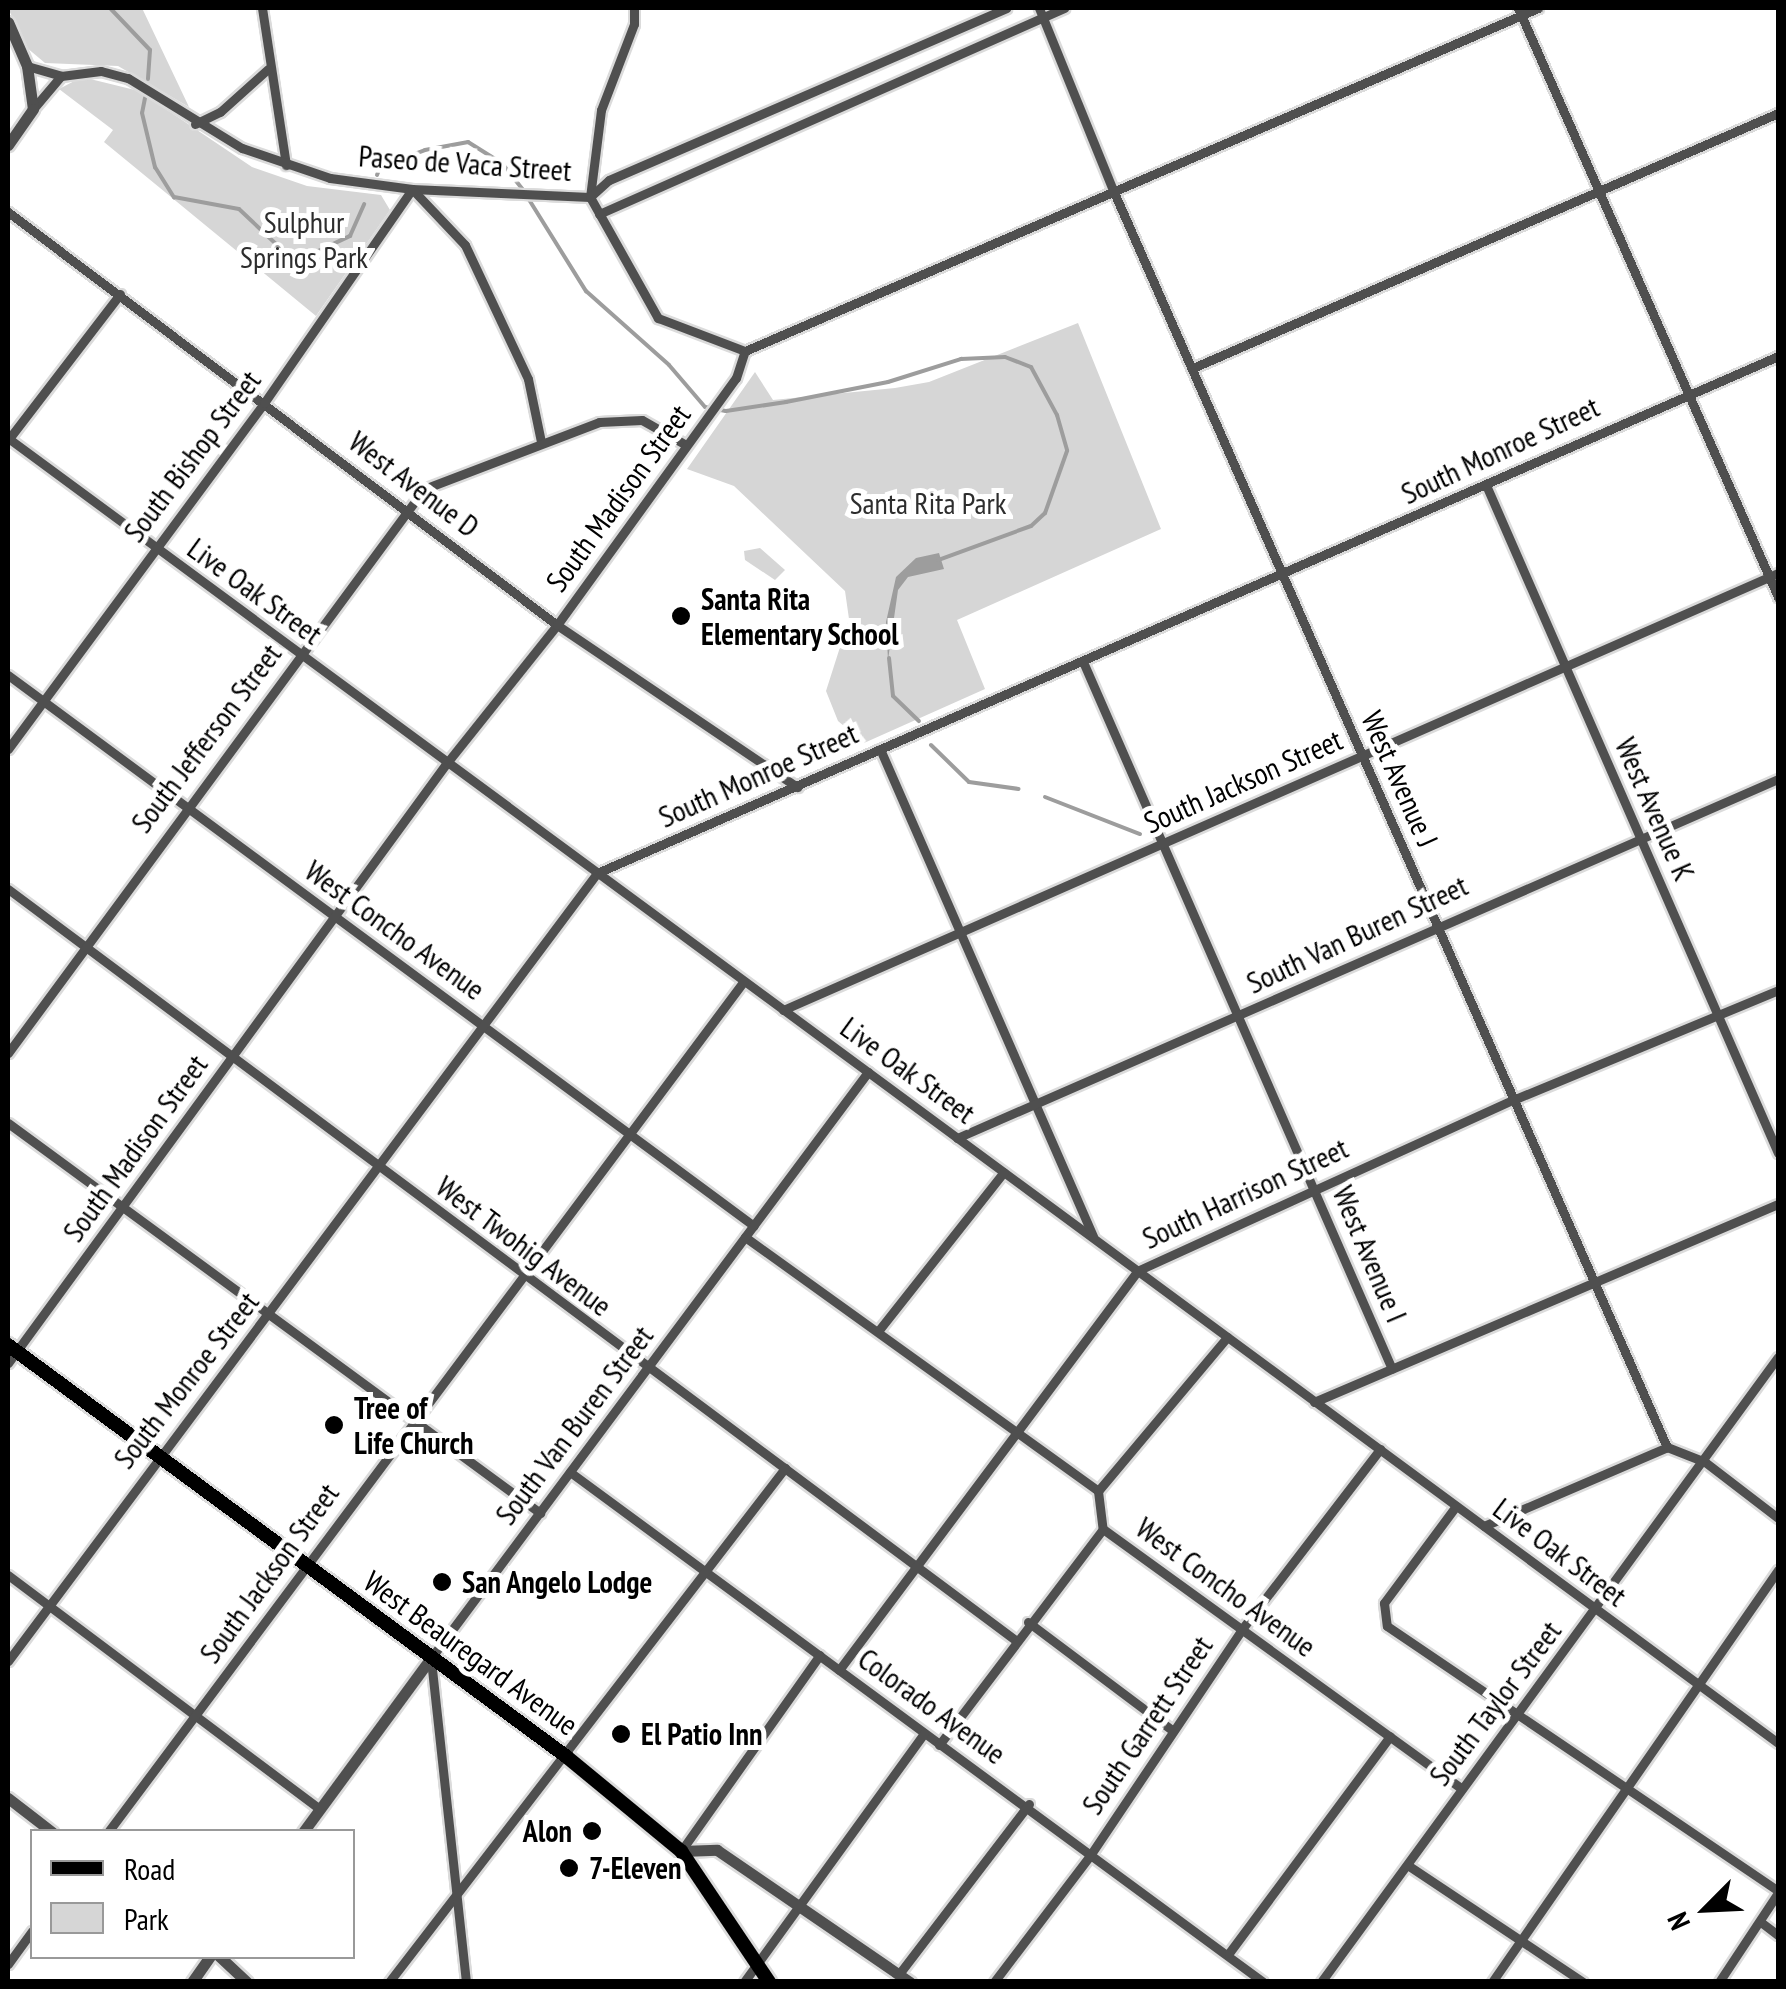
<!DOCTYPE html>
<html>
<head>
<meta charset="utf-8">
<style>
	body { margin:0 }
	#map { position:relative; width:1786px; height:1989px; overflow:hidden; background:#fff; font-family:"PT Sans Narrow",sans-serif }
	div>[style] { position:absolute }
	.green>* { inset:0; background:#d6d6d6 }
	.water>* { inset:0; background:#9d9d9d }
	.stream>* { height:4px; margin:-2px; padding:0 2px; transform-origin:2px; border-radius:2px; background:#9d9d9d }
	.roads { filter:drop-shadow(2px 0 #dbdbdb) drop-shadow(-2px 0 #dbdbdb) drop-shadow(0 2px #dbdbdb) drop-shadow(0 -2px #dbdbdb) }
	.minor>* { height:9px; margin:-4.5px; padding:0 4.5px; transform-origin:4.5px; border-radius:4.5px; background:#4f4f4f }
	.tertiary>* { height:11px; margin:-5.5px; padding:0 5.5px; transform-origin:5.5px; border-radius:5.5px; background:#4f4f4f }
	.primary>* { height:14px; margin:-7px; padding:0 7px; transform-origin:7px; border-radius:7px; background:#000 }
	.dots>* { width:28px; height:28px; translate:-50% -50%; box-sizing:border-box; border:5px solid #fff; border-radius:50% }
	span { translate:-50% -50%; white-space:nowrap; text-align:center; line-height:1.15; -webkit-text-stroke:10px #fff; paint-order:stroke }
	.street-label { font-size:30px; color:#000 }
	.park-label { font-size:30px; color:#2d2d2d }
	.poi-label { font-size:30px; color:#000; font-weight:700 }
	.left { translate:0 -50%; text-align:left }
	.right { translate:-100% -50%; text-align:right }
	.frame { position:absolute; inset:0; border:10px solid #000; pointer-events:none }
	.legend { position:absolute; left:30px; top:1829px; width:325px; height:130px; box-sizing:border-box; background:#fff; border:2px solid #999; margin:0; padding:12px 18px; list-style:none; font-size:30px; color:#000 }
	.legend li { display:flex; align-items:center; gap:20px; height:50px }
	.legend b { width:50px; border:2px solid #999 }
	.north { position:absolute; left:1656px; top:1859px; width:100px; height:100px; -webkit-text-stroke:8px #fff; paint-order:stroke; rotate:246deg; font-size:28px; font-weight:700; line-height:40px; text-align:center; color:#000 }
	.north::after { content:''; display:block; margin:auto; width:35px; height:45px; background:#000; clip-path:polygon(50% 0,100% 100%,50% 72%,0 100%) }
</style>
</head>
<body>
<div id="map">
	<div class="green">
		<i style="clip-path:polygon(8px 8px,142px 8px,189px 107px,118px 66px,45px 63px,26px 47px)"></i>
		<i style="clip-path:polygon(82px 77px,139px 91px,252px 167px,307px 186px,381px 195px,390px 210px,316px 316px,104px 142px,113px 130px,59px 89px)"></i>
		<i style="clip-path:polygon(1078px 323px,1161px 529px,957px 620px,985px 689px,864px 743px,838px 721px,826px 691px,849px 619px,845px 591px,734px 486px,687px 469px,755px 372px,773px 400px,895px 388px,929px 382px)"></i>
		<i style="clip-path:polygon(760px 548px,785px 570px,775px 580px,745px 560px,744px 551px)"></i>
	</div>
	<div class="water">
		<i style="clip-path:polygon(939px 553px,944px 569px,908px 577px,898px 590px,888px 660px,886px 622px,896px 577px,916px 558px)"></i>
	</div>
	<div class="stream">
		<i style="left:110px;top:8px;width:58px;rotate:46.4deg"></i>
		<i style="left:150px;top:50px;width:29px;rotate:94deg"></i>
		<i style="left:145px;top:98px;width:15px;rotate:101deg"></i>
		<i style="left:142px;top:113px;width:56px;rotate:76.5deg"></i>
		<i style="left:155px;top:167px;width:36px;rotate:58deg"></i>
		<i style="left:174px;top:197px;width:66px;rotate:10.5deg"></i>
		<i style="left:239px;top:209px;width:77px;rotate:43.4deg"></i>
		<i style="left:295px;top:262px;width:61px;rotate:-25.3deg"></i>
		<i style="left:350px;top:236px;width:35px;rotate:-66deg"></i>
		<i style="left:377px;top:175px;width:9px;rotate:-69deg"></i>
		<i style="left:380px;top:167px;width:48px;rotate:-20.7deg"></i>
		<i style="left:425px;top:150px;width:44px;rotate:-10.5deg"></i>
		<i style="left:468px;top:142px;width:40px;rotate:32deg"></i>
		<i style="left:502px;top:163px;width:34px;rotate:52deg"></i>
		<i style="left:528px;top:198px;width:110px;rotate:58.1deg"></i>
		<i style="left:586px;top:291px;width:111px;rotate:41.7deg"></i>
		<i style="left:669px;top:365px;width:55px;rotate:49.4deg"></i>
		<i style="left:705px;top:407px;width:21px;rotate:11deg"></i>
		<i style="left:726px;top:411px;width:61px;rotate:-8.5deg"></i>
		<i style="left:786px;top:402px;width:104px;rotate:-11.1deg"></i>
		<i style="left:888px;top:382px;width:77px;rotate:-17.5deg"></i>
		<i style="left:961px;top:359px;width:44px;rotate:-2.6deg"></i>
		<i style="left:1005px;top:357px;width:28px;rotate:21deg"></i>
		<i style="left:1031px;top:367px;width:55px;rotate:61.6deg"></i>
		<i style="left:1057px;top:415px;width:37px;rotate:74deg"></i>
		<i style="left:1067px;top:451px;width:66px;rotate:109.5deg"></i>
		<i style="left:1045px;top:513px;width:19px;rotate:137deg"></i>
		<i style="left:1031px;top:526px;width:99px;rotate:159.9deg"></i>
		<i style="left:889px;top:658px;width:38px;rotate:84deg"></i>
		<i style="left:893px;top:696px;width:36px;rotate:44deg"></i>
		<i style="left:931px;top:745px;width:53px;rotate:44.2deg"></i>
		<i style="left:969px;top:782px;width:50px;rotate:8deg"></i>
		<i style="left:1045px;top:797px;width:102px;rotate:21.3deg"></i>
	</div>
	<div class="roads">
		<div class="minor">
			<i style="left:262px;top:8px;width:159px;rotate:81.3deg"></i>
			<i style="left:634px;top:8px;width:16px;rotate:90deg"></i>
			<i style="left:634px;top:24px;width:92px;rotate:111deg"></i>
			<i style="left:601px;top:110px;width:88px;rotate:97.2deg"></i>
			<i style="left:590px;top:197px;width:139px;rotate:60.7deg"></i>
			<i style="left:658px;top:318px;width:93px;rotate:20.8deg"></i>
			<i style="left:1039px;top:8px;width:196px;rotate:67.9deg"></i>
			<i style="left:1113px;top:190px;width:1374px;rotate:66.22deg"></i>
			<i style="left:1667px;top:1447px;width:41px;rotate:21.5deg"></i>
			<i style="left:1705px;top:1462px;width:92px;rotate:37.5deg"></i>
			<i style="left:1518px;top:8px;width:644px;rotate:66.18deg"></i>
			<i style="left:27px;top:66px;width:35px;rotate:16deg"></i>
			<i style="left:61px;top:76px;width:40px;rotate:-7.1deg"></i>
			<i style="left:101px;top:71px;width:28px;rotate:15deg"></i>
			<i style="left:128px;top:78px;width:134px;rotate:31.6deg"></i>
			<i style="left:242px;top:148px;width:93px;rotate:18.8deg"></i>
			<i style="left:330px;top:178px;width:83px;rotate:7.6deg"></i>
			<i style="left:412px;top:189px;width:178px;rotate:2.6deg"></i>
			<i style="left:590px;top:197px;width:25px;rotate:-42deg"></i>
			<i style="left:609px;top:180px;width:433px;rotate:-23.4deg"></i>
			<i style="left:33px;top:109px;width:43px;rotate:-49.7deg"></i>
			<i style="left:195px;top:124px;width:28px;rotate:-26deg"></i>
			<i style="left:220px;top:112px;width:64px;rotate:-41.9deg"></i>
			<i style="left:8px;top:212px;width:687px;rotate:36.95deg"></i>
			<i style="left:557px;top:625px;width:290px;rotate:34deg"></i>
			<i style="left:599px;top:214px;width:509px;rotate:-23.89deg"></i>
			<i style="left:1195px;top:367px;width:636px;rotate:-23.54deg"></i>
			<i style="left:8px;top:438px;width:2199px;rotate:36.4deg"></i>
			<i style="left:8px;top:440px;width:184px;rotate:-52.5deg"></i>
			<i style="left:1486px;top:485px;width:729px;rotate:66.39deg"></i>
			<i style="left:1084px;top:664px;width:769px;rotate:66.4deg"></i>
			<i style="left:8px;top:675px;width:927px;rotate:36.45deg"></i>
			<i style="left:8px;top:749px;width:430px;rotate:-53.5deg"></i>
			<i style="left:264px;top:403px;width:260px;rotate:-55.3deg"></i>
			<i style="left:412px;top:189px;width:77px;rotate:46.6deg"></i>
			<i style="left:465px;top:245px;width:148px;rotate:64.8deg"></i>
			<i style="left:528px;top:379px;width:64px;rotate:78.3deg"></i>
			<i style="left:880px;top:749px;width:532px;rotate:66.38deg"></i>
			<i style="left:8px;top:889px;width:1255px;rotate:36.71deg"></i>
			<i style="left:783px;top:1010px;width:1087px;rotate:-23.71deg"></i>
			<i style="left:8px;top:1053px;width:701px;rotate:-53.59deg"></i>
			<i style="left:424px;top:489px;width:187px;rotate:-20.9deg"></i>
			<i style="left:599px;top:422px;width:43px;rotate:-2.7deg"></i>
			<i style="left:642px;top:420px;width:51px;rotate:29.6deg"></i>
			<i style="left:8px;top:1123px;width:660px;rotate:36.24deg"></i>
			<i style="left:957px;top:1138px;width:896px;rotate:-23.62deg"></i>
			<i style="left:745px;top:1237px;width:435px;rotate:35.7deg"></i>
			<i style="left:1098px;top:1491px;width:38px;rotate:83deg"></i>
			<i style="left:1103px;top:1529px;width:440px;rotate:35.9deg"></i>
			<i style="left:879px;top:1330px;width:201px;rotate:-51.7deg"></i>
			<i style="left:8px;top:1363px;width:742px;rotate:-53.83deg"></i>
			<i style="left:446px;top:764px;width:178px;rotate:-51.4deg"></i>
			<i style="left:557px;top:625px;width:305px;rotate:-54.1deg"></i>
			<i style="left:736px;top:378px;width:28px;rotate:-72deg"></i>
			<i style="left:745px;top:351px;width:864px;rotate:-23.39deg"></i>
			<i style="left:1314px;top:1402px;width:504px;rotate:-23.11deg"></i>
			<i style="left:570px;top:1472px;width:860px;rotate:36.35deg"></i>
			<i style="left:1098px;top:1491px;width:201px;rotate:-50deg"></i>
			<i style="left:1456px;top:1506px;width:121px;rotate:126.6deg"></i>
			<i style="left:1384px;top:1603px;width:23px;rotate:83deg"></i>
			<i style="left:1387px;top:1626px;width:472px;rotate:34.1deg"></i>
			<i style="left:1484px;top:1526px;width:199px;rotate:-23.3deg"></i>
			<i style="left:8px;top:1575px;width:390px;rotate:36.9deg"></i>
			<i style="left:1028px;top:1622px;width:181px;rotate:36.9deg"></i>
			<i style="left:8px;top:1661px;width:984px;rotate:-53.22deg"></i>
			<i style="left:597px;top:873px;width:1289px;rotate:-23.64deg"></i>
			<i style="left:839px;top:1670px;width:498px;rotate:-53.2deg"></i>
			<i style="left:1137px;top:1271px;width:413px;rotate:-24.5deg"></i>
			<i style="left:1513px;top:1100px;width:287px;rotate:-22.5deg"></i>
			<i style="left:939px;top:1745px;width:271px;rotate:-52.8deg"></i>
			<i style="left:108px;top:1832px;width:1062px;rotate:-53.23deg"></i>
			<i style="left:681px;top:1851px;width:240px;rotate:-54.7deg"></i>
			<i style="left:1409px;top:1866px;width:209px;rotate:33.7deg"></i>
			<i style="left:1762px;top:1923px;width:20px;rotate:37deg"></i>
			<i style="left:1229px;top:1953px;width:270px;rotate:-53.4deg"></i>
			<i style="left:8px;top:1964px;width:41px;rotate:-54deg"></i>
			<i style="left:899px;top:1974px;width:214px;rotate:-52.6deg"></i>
			<i style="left:389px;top:1982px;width:649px;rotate:-52.39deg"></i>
			<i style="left:466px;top:1982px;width:326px;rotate:-96.2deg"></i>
			<i style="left:431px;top:1658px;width:731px;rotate:-53.29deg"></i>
			<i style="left:744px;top:1982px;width:307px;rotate:-54.1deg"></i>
			<i style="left:994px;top:1982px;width:157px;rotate:-52.8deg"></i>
			<i style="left:1089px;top:1857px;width:275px;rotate:-56.1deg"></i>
			<i style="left:1242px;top:1629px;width:227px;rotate:-52.5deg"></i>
			<i style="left:1321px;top:1982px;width:774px;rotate:-53.83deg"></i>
			<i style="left:1492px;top:1982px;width:502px;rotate:-55.23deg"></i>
			<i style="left:1719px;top:1982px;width:107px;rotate:-56.5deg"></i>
		</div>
		<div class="tertiary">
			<i style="left:8px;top:22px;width:48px;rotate:66.6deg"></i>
			<i style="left:27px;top:66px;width:43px;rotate:82.1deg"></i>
			<i style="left:33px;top:109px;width:44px;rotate:124.8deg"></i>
			<i style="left:8px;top:1798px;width:56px;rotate:37.7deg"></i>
			<i style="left:303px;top:1832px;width:216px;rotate:-53.7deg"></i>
			<i style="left:681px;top:1851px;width:36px;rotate:-2deg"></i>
			<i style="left:717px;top:1850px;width:234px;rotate:34.4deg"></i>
			<i style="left:219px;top:1956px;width:38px;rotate:43deg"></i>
			<i style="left:192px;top:1982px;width:32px;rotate:-55deg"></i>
		</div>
		<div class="primary">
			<i style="left:8px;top:1345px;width:694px;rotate:36.39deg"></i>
			<i style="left:567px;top:1757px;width:148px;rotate:39.5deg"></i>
			<i style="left:681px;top:1851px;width:158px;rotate:56.1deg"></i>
		</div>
	</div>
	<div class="dots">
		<i style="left:681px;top:616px;background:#000"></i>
		<i style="left:334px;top:1425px;background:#000"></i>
		<i style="left:442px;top:1582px;background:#000"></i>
		<i style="left:621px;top:1734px;background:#000"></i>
		<i style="left:592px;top:1831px;background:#000"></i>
		<i style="left:569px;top:1868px;background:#000"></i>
	</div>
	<div class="street-label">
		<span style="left:465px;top:163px;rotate:4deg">Paseo de Vaca Street</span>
		<span style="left:1500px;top:450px;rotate:-25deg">South Monroe Street</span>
		<span style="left:192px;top:456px;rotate:-53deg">South Bishop Street</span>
		<span style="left:414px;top:484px;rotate:37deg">West Avenue D</span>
		<span style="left:618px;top:498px;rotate:-54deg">South Madison Street</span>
		<span style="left:255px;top:591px;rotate:36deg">Live Oak Street</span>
		<span style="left:206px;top:738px;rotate:-53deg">South Jefferson Street</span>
		<span style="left:758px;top:775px;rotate:-24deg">South Monroe Street</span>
		<span style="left:1400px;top:779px;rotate:66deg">West Avenue J</span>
		<span style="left:1243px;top:781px;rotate:-24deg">South Jackson Street</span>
		<span style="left:1655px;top:809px;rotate:66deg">West Avenue K</span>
		<span style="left:395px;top:930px;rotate:36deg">West Concho Avenue</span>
		<span style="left:1357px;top:934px;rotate:-25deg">South Van Buren Street</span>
		<span style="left:908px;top:1070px;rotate:36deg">Live Oak Street</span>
		<span style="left:135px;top:1148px;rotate:-54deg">South Madison Street</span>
		<span style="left:1245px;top:1193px;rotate:-25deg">South Harrison Street</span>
		<span style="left:524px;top:1246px;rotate:37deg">West Twohig Avenue</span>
		<span style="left:1370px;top:1254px;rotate:67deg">West Avenue I</span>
		<span style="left:186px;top:1380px;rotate:-52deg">South Monroe Street</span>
		<span style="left:574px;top:1425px;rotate:-53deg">South Van Buren Street</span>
		<span style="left:1560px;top:1552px;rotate:37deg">Live Oak Street</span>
		<span style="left:269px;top:1573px;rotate:-54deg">South Jackson Street</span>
		<span style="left:1226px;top:1587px;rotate:36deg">West Concho Avenue</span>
		<span style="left:471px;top:1653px;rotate:36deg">West Beauregard Avenue</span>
		<span style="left:1495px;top:1703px;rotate:-53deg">South Taylor Street</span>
		<span style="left:932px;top:1706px;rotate:36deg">Colorado Avenue</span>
		<span style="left:1147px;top:1725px;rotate:-56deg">South Garrett Street</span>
	</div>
	<div class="park-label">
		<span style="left:304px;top:239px">Sulphur<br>Springs Park</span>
		<span style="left:928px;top:503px">Santa Rita Park</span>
	</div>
	<div class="poi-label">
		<span class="left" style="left:701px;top:616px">Santa Rita<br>Elementary School</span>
		<span class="left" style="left:354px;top:1425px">Tree of<br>Life Church</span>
		<span class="left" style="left:462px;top:1582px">San Angelo Lodge</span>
		<span class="left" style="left:641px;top:1734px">El Patio Inn</span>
		<span class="right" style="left:572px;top:1831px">Alon</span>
		<span class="left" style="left:589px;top:1868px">7-Eleven</span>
	</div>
	<div class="frame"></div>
	<ul class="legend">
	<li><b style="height:12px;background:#000"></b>Road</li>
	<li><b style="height:28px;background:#d6d6d6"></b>Park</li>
	</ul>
	<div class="north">N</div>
</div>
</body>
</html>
